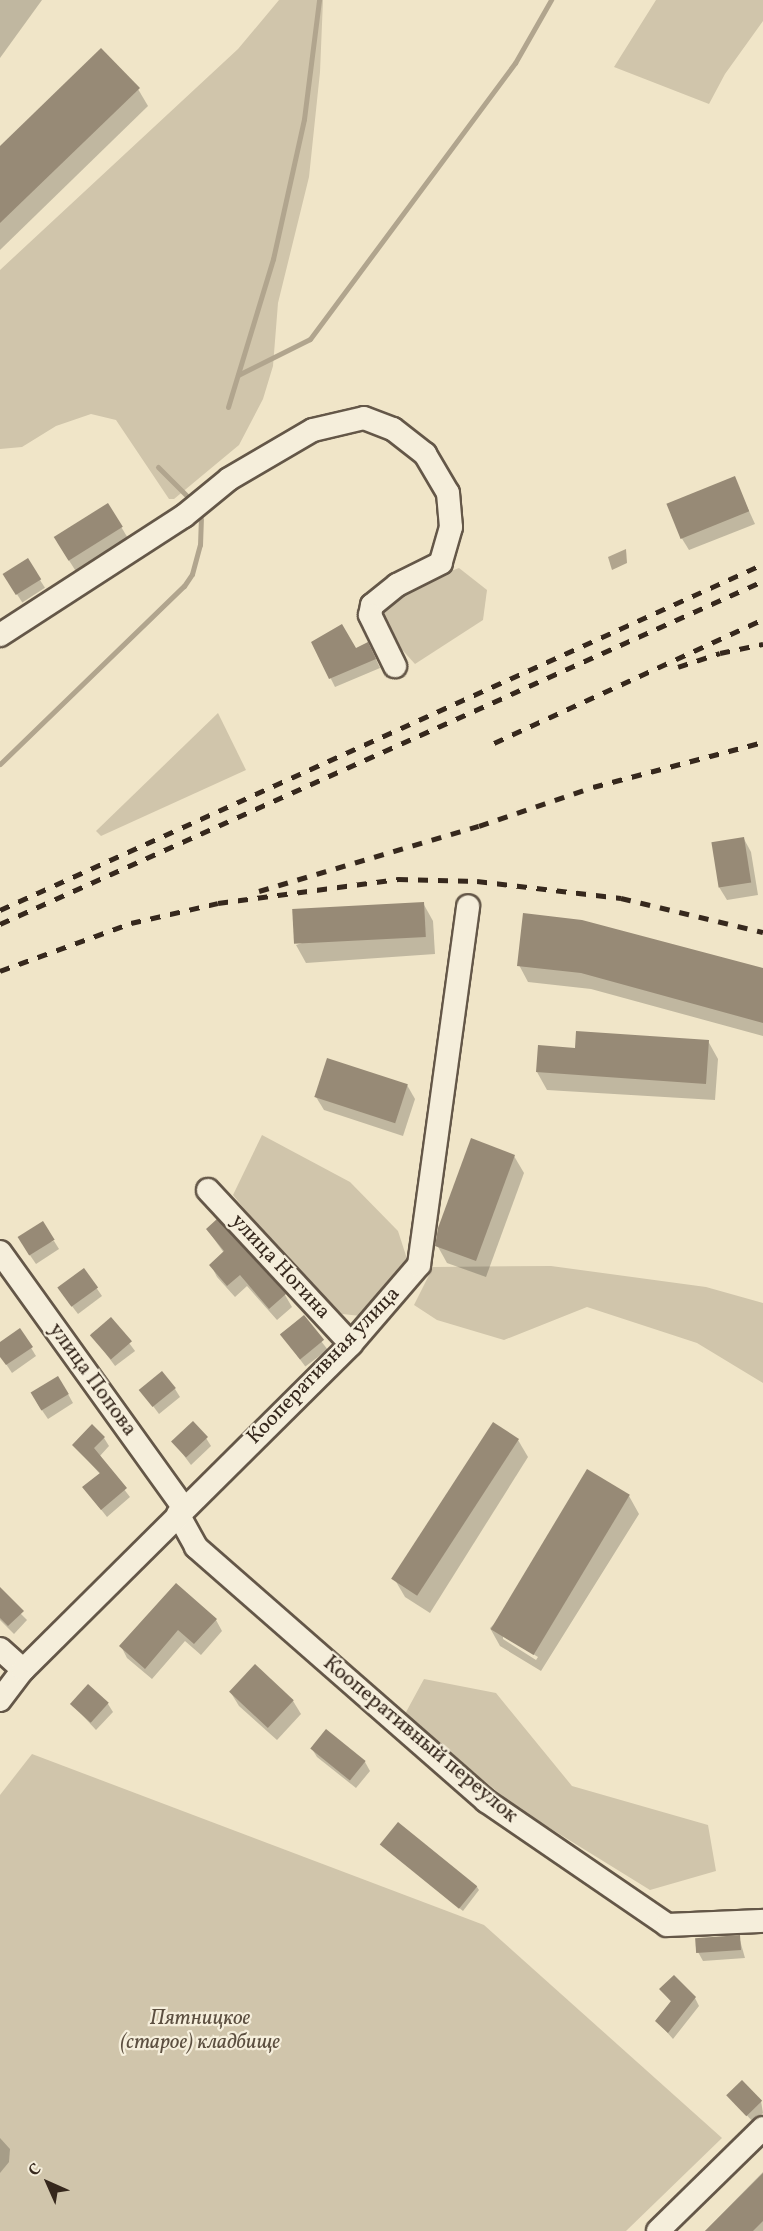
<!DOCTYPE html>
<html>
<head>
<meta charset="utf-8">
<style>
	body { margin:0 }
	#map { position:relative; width:763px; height:2231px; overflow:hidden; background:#f0e5c8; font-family:Vollkorn,serif }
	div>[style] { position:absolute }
	.green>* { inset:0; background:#d0c5ab }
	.water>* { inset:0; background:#b1a58e }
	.shadow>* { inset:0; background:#0003; transform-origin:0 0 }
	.stream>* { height:5px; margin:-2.5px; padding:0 2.5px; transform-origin:2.5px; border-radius:2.5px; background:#b1a58e }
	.building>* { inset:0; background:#978a76; transform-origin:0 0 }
	.roads { filter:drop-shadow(2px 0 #645748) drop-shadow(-2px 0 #645748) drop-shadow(0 2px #645748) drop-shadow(0 -2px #645748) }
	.minor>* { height:22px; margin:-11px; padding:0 11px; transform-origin:11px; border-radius:11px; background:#f5eedb }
	.rail>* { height:4.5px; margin-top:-2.25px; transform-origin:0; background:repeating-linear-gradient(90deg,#36281d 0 10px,transparent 0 20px) }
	span { translate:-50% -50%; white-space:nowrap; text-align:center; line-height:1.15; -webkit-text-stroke:4.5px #f5eedb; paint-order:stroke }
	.street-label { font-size:21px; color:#36281d }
	.park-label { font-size:21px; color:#5c4f40; font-style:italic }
	.north { position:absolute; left:18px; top:2153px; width:60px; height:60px; -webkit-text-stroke:4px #f5eedb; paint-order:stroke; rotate:315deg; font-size:16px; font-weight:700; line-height:24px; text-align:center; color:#36281d }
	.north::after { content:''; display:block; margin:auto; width:21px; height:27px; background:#36281d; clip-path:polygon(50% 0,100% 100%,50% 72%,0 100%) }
</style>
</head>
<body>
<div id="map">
	<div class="green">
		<i style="clip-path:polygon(279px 0,323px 0,320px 72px,309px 177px,278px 303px,273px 366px,263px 399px,239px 445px,174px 499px,169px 499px,116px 420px,91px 414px,56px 426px,22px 447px,0 449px,0 270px,238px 49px)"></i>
		<i style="clip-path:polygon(656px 0,763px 0,763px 21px,725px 74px,709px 104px,614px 67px)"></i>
		<i style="clip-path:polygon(459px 568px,487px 590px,483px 620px,415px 664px,386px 632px,377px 609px,416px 584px)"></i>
		<i style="clip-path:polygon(218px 713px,246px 770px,101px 836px,96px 831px)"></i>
		<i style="clip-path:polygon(262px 1135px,350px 1182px,398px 1231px,409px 1265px,361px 1316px,342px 1314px,278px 1250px,233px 1195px)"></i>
		<i style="clip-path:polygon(551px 1266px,706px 1287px,763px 1303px,763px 1383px,697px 1343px,587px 1307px,504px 1340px,437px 1320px,414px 1305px,433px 1267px)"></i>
		<i style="clip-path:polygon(424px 1679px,496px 1693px,572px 1786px,708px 1825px,716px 1871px,650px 1890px,514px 1806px,405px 1714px)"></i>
		<i style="clip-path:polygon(32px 1754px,484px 1925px,722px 2138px,626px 2231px,0 2231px,0 1795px)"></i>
	</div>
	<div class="water">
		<i style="clip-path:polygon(626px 549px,627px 563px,612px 570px,608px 557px)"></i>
	</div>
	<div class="shadow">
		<i style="clip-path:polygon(0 0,42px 0,0 58px)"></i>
		<i style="clip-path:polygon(138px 89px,148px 106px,0 250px,0 148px)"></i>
		<i style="clip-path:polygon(734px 478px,755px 524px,689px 550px,681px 537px)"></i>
		<i style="clip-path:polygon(108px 505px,129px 540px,77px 573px,63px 551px)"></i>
		<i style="left:27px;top:560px;width:33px;height:27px;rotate:57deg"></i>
		<i style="clip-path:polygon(313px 643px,373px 653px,380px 668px,335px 687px)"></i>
		<i style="clip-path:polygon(744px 839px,751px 852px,758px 895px,727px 900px,719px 887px)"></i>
		<i style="clip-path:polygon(423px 903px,433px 921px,435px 954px,306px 963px,296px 945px)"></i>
		<i style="clip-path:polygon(519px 965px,763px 970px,763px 1036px,591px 989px,528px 982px)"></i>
		<i style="clip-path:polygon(708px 1041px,718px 1059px,715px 1100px,547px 1090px,537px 1072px,539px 1047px,576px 1049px)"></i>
		<i style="clip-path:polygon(407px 1085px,415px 1099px,403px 1136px,324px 1110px,316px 1097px)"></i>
		<i style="clip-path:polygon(514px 1156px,524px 1173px,486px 1277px,447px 1263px,437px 1245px)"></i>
		<i style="clip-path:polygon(217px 1221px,285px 1295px,292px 1307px,277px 1320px,247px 1286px,235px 1297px,217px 1277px,211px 1265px,224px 1253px,207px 1229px)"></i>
		<i style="clip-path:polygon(54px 1241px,59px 1249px,36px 1264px,25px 1248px)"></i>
		<i style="clip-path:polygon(84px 1270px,102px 1296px,78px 1314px,65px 1297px)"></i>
		<i style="left:303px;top:1317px;width:41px;height:28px;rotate:53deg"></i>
		<i style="left:111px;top:1319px;width:40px;height:25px;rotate:53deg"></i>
		<i style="clip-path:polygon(20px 1330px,36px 1356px,12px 1373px,0 1355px,0 1344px)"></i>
		<i style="clip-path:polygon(175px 1389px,180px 1397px,159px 1414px,141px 1390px)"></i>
		<i style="clip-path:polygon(68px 1394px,73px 1403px,48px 1419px,37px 1403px)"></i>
		<i style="clip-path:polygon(104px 1438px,109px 1446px,99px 1457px,130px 1497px,107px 1517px,84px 1488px,100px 1474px,74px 1445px)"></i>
		<i style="clip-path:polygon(206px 1438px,211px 1446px,191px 1465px,173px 1441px)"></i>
		<i style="clip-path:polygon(518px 1440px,528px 1457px,430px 1613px,405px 1597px,395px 1580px)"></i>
		<i style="clip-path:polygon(evenodd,629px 1496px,639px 1514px,541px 1671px,500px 1646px,490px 1628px,629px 1496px,503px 1636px,538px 1657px,536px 1660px,503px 1639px,503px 1636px)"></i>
		<i style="clip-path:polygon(176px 1586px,216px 1620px,222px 1631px,201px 1655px,185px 1641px,152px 1679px,127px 1658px,121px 1646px)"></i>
		<i style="clip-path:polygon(0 1593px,27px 1620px,14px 1634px,0 1620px)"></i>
		<i style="clip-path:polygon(231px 1693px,293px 1701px,301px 1714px,277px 1740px,239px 1706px)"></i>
		<i style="clip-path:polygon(72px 1704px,108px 1704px,113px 1712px,96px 1730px)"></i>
		<i style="clip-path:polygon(312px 1749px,365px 1762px,370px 1771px,356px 1788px,317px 1757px)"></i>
		<i style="clip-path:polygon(382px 1845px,477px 1887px,479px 1890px,463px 1911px)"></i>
		<i style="clip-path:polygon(739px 1937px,745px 1958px,703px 1961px,698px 1952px)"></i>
		<i style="clip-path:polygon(661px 1990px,695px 1998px,699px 2006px,673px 2039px,657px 2021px,672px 2003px)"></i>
		<i style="clip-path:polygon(728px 2095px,761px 2101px,763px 2113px,754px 2123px)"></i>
		<i style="clip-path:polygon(0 2138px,10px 2149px,9px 2162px,0 2173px)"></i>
		<i style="clip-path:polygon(763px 2172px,763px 2231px,705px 2231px)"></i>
	</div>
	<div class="stream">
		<i style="left:238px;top:375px;width:80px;rotate:-26.6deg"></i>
		<i style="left:310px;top:339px;width:344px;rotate:-53.4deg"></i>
		<i style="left:515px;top:63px;width:73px;rotate:-60.3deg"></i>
		<i style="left:228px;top:407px;width:155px;rotate:-73.1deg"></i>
		<i style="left:273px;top:259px;width:143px;rotate:-77.5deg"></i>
		<i style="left:304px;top:119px;width:120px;rotate:-82.8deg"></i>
		<i style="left:158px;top:467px;width:40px;rotate:45deg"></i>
		<i style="left:0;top:764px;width:256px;rotate:-44.1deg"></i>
		<i style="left:184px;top:586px;width:14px;rotate:-56deg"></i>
		<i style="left:192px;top:574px;width:30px;rotate:-75deg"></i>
		<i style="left:200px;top:545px;width:26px;rotate:-88deg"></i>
	</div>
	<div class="building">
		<i style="clip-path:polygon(101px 48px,140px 88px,0 223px,0 146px)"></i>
		<i style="left:735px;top:476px;width:38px;height:74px;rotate:68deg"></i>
		<i style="left:108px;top:503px;width:28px;height:64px;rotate:58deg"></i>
		<i style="left:28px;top:558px;width:25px;height:30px;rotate:58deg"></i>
		<i style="clip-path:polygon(342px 624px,356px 648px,368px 642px,376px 659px,329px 679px,311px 642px)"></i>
		<i style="left:744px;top:837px;width:46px;height:33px;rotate:81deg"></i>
		<i style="left:424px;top:902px;width:35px;height:132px;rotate:87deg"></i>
		<i style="clip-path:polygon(523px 913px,582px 920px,763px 968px,763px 1023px,581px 973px,517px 966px)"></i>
		<i style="clip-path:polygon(576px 1031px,709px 1040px,706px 1084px,536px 1072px,538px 1045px,575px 1048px)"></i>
		<i style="left:327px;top:1058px;width:85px;height:41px;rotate:18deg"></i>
		<i style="clip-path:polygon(471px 1138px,515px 1155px,476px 1261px,435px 1246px,438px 1228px)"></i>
		<i style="clip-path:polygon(217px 1219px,286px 1294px,269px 1309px,240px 1275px,227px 1286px,209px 1265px,224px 1251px,206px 1229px)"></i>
		<i style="left:43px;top:1221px;width:22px;height:30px;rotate:58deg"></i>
		<i style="left:84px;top:1268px;width:24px;height:33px;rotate:54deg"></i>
		<i style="left:304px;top:1315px;width:32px;height:31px;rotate:51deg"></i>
		<i style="left:111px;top:1317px;width:32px;height:28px;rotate:49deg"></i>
		<i style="clip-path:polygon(20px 1328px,33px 1347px,6px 1365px,0 1357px,0 1342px)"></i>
		<i style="left:162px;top:1371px;width:22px;height:30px;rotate:51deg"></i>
		<i style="left:58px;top:1376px;width:21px;height:32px;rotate:59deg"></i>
		<i style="left:193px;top:1421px;width:22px;height:30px;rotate:47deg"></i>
		<i style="left:493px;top:1422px;width:31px;height:187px;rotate:33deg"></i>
		<i style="clip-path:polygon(92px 1424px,105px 1437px,94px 1448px,127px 1488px,101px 1510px,82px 1487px,100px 1473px,72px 1445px)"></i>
		<i style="left:587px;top:1469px;width:50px;height:187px;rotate:31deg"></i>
		<i style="clip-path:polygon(176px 1583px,217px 1619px,194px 1644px,178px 1630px,145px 1669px,119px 1646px)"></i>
		<i style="clip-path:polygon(0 1587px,24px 1611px,8px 1626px,0 1618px)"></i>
		<i style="left:255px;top:1664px;width:53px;height:38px;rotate:43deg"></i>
		<i style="left:88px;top:1684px;width:28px;height:27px;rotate:42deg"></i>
		<i style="left:326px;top:1729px;width:51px;height:25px;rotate:39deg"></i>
		<i style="left:398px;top:1822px;width:102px;height:29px;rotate:39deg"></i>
		<i style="left:740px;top:1935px;width:15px;height:45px;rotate:86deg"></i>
		<i style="clip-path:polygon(674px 1975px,696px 1997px,668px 2033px,655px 2021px,671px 2001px,659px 1989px)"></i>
		<i style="left:742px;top:2080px;width:29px;height:22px;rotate:46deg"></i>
		<i style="clip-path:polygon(763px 2173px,763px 2221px,753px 2231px,705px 2231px)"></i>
	</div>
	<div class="roads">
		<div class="minor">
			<i style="left:0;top:635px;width:219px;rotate:-32.9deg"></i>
			<i style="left:184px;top:516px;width:58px;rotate:-39.4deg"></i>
			<i style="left:229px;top:479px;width:97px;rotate:-30.3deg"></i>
			<i style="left:313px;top:430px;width:52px;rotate:-13.2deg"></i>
			<i style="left:364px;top:418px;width:31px;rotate:21deg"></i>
			<i style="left:393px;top:429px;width:41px;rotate:38deg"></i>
			<i style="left:425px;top:454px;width:45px;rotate:59.5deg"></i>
			<i style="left:448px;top:493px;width:34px;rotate:85deg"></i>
			<i style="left:451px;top:527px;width:37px;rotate:106deg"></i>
			<i style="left:441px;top:563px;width:49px;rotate:153.4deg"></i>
			<i style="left:397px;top:585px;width:32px;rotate:141deg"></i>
			<i style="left:372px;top:605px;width:10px;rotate:101deg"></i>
			<i style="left:370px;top:615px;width:57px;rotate:63.9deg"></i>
			<i style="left:208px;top:1190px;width:210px;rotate:47.1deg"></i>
			<i style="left:0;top:1252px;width:315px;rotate:54.3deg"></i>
			<i style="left:178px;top:1514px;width:38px;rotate:61deg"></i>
			<i style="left:196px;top:1547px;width:386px;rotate:41.2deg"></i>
			<i style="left:486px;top:1801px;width:219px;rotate:34.4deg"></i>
			<i style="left:667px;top:1925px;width:96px;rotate:-2.4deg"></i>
			<i style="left:0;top:1649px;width:31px;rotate:42deg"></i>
			<i style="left:0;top:1700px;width:38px;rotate:-53deg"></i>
			<i style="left:23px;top:1670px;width:462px;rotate:-44.8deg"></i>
			<i style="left:351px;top:1344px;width:104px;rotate:-49.3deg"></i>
			<i style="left:419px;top:1265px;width:362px;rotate:-82.2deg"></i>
			<i style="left:658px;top:2231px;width:147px;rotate:-44.4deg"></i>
		</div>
	</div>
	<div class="rail">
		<i style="left:678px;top:667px;width:44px;rotate:-18.4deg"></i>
		<i style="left:720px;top:653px;width:44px;rotate:-11.8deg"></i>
		<i style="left:494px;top:743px;width:296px;rotate:-24.7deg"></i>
		<i style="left:259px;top:891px;width:229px;rotate:-16.5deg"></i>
		<i style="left:479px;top:826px;width:120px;rotate:-18.9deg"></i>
		<i style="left:593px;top:787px;width:176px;rotate:-14.8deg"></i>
		<i style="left:0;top:910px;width:838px;rotate:-24.39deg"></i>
		<i style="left:0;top:924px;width:837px;rotate:-24.21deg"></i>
		<i style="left:0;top:971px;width:140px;rotate:-20.1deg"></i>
		<i style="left:131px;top:923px;width:89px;rotate:-12.9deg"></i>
		<i style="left:218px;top:903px;width:182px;rotate:-7.6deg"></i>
		<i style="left:398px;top:879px;width:79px;rotate:1.5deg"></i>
		<i style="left:477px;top:881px;width:145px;rotate:6.7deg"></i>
		<i style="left:621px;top:898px;width:146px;rotate:13.5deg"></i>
	</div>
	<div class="street-label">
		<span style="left:280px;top:1267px;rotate:47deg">улица Ногина</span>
		<span style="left:324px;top:1366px;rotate:-46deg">Кооперативная улица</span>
		<span style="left:92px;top:1380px;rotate:54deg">улица Попова</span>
		<span style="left:420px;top:1740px;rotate:40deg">Кооперативный переулок</span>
	</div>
	<div class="park-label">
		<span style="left:200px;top:2031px">Пятницкое<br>(старое) кладбище</span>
	</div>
	<div class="north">С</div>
</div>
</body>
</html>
